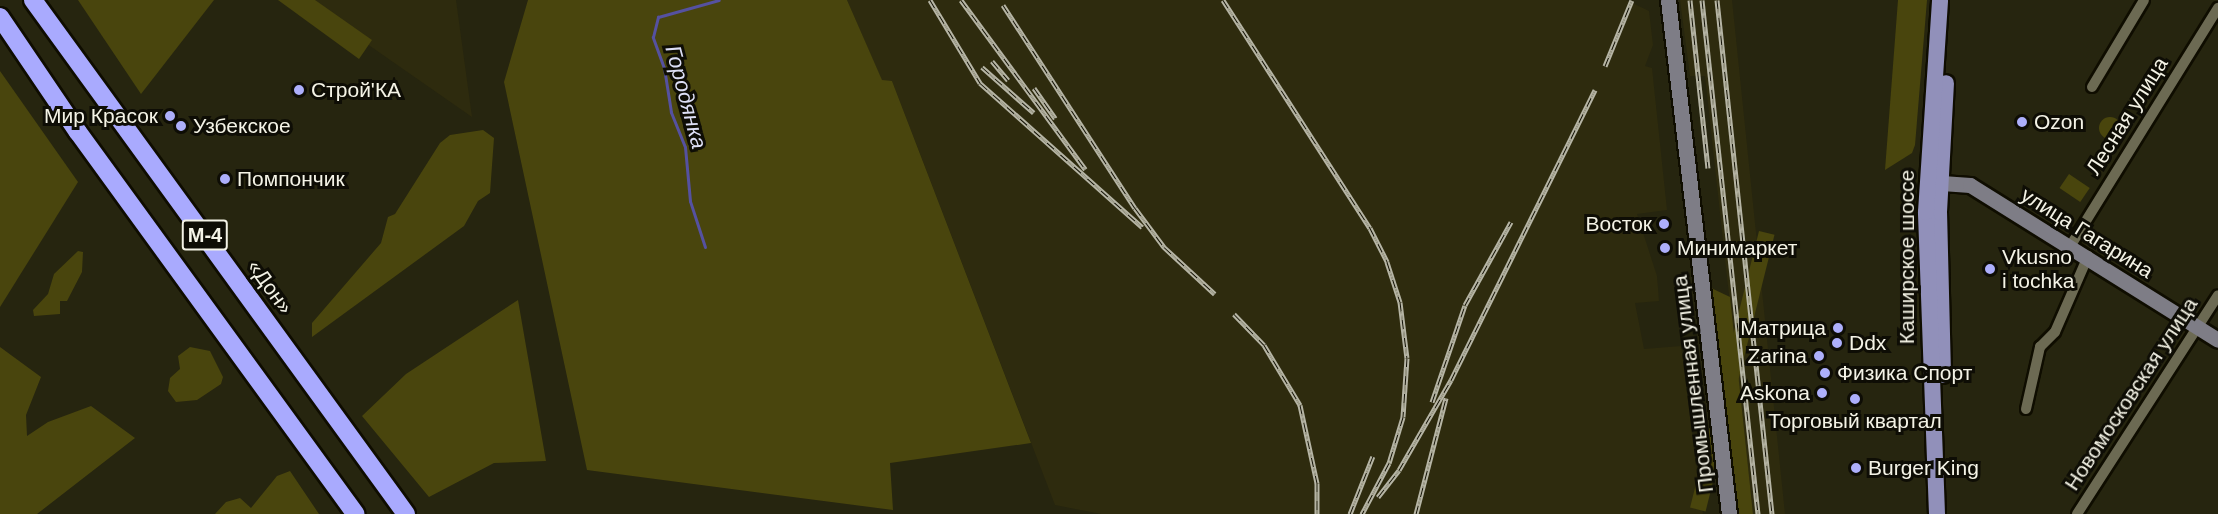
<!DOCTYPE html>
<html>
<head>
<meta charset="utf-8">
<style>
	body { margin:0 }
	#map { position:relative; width:2218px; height:514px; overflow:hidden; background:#26250f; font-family:Helvetica,sans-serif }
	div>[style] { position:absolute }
	.built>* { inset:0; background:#2e2b0e }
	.green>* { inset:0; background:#49450d; transform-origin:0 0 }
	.round { border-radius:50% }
	.stream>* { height:3px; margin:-1.5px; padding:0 1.5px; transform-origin:1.5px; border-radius:1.5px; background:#5551a0 }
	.roads { filter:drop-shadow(2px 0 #0f0d00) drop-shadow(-2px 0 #0f0d00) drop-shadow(0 2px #0f0d00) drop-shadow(0 -2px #0f0d00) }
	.street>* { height:10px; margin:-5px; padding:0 5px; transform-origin:5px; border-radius:5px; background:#6c6a53 }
	.secondary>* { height:15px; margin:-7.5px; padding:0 7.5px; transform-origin:7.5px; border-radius:7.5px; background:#7e7d86 }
	.primary>* { height:16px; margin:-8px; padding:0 8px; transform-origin:8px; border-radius:8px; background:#9190ba }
	.highway>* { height:18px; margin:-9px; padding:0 9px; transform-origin:9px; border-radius:9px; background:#a9aafe }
	.rail>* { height:5px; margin-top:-2.5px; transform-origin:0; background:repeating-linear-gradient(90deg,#0e0d05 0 9px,#b6b5a5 0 18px); box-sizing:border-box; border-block:2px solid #b6b5a5 }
	.dots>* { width:16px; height:16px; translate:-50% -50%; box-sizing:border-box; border:3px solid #0e0d05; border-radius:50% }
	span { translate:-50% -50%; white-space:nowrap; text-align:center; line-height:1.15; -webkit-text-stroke:6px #0e0d05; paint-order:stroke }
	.shield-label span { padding:2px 4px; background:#0e0d05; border:2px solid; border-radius:4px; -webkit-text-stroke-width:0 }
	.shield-label { font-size:20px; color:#f4f3e6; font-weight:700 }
	.poi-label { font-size:21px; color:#f4f3e6 }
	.left { translate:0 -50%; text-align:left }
	.right { translate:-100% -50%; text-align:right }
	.street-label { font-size:21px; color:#f4f3e6 }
	.water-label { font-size:22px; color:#dddff5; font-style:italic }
</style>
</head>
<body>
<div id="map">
	<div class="built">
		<i style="clip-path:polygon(304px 0,456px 0,472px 117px)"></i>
		<i style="clip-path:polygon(847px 0,1626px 0,1649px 11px,1653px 45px,1645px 66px,1652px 68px,1667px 210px,1637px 214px,1657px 276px,1659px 301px,1635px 303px,1644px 349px,1681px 346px,1703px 514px,1101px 514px,1055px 505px,892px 81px,882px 81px)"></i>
		<i style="clip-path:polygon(1680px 0,1732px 0,1785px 514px,1753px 514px,1705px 76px,1690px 76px)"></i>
	</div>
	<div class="green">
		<i style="clip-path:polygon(78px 0,214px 0,141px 94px)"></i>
		<i style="clip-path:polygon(278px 0,315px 0,372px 40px,359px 59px)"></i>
		<i style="clip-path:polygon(528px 0,847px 0,882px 80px,892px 81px,1031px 443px,890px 463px,893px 510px,587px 470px,504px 82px)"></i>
		<i style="clip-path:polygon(1898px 0,1927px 0,1915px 145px,1912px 153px,1885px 170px)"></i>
		<i style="clip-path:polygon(0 71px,78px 182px,0 307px)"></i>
		<i class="round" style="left:2099px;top:117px;width:22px;height:22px"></i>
		<i style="clip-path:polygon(483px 130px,494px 138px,490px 193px,478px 201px,464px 226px,312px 337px,312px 323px,381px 243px,388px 217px,395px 214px,440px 143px,450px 135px)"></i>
		<i style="left:2069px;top:174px;width:25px;height:17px;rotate:34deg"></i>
		<i style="left:1759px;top:231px;width:16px;height:285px;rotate:14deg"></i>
		<i style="clip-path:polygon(78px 251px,83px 252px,82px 272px,67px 301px,60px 301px,60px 314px,34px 316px,33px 310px,48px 294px,54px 274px)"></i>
		<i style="clip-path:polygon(1709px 287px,1730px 297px,1753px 514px,1731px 514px)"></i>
		<i style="clip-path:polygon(518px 300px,546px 461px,494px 463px,429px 497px,362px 416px,406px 374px)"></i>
		<i style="clip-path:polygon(0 347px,41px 377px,26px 415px,27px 436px,48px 422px,91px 406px,135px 438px,37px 514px,0 514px)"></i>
		<i style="clip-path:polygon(190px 347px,210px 351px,223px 377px,221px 384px,197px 400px,176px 402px,168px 391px,170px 378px,180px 369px,178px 356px)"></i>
		<i style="clip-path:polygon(290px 471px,319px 514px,215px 514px,226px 502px,240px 498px,251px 508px,277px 476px)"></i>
	</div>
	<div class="stream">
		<i style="left:705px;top:247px;width:48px;rotate:-108.1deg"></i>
		<i style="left:690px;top:201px;width:54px;rotate:-95.3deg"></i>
		<i style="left:685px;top:147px;width:38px;rotate:-112deg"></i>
		<i style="left:671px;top:112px;width:45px;rotate:-99deg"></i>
		<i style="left:664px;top:68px;width:33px;rotate:-110deg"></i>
		<i style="left:653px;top:37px;width:21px;rotate:-76deg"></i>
		<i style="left:658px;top:17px;width:63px;rotate:-15.6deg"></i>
	</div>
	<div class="roads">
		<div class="street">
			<i style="left:2092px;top:87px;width:101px;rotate:-59.1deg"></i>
			<i style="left:2071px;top:245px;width:279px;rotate:-58.2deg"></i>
			<i style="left:2026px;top:409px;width:64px;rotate:-77.3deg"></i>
			<i style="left:2040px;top:347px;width:21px;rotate:-45deg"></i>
			<i style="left:2055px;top:332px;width:83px;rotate:-66.5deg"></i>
			<i style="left:2077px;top:514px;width:260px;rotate:-57.2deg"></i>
		</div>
		<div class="secondary">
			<i style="left:1668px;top:0;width:518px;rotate:83.23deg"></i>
			<i style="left:1928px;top:182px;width:42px;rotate:4.1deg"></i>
			<i style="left:1970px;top:185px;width:292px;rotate:32deg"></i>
		</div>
		<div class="primary">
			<i style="left:1943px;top:375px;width:163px;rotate:-91.4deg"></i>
			<i style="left:1939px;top:212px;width:129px;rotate:-86.9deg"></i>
			<i style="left:1937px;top:514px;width:302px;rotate:-92.1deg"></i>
			<i style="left:1926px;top:212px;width:212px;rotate:-86.2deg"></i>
		</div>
		<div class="highway">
			<i style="left:33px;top:0;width:635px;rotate:54.03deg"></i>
			<i style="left:0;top:17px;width:139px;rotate:55.9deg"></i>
			<i style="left:78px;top:132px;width:472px;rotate:54deg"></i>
		</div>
	</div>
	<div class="rail">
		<i style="left:930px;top:0;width:97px;rotate:58.9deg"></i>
		<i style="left:980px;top:83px;width:217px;rotate:41.6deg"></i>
		<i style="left:961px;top:0;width:210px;rotate:53.7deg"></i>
		<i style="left:1223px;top:0;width:271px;rotate:57.2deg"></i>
		<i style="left:1370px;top:228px;width:38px;rotate:63deg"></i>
		<i style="left:1387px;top:262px;width:42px;rotate:72deg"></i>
		<i style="left:1400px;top:302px;width:56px;rotate:82.9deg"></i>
		<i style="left:1407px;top:358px;width:59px;rotate:93.9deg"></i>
		<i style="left:1403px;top:417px;width:48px;rotate:106.9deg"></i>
		<i style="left:1389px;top:463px;width:58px;rotate:117.9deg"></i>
		<i style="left:1690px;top:0;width:169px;rotate:83.9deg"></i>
		<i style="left:1702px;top:0;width:517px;rotate:83.78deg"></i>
		<i style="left:1717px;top:0;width:517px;rotate:83.89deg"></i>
		<i style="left:1003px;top:5px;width:242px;rotate:57deg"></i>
		<i style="left:1135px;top:208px;width:49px;rotate:53.4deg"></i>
		<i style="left:1164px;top:247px;width:69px;rotate:42.7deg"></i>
		<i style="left:992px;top:61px;width:25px;rotate:50deg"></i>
		<i style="left:1605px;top:66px;width:71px;rotate:-67.8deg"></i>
		<i style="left:982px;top:67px;width:69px;rotate:41.5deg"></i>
		<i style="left:1034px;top:88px;width:37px;rotate:55deg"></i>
		<i style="left:1234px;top:314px;width:43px;rotate:45.9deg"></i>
		<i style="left:1264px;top:345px;width:70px;rotate:59deg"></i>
		<i style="left:1300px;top:405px;width:80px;rotate:77.7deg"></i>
		<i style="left:1317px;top:483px;width:31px;rotate:90deg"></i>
		<i style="left:1432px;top:402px;width:102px;rotate:-71.2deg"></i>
		<i style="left:1465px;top:305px;width:95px;rotate:-61deg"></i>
		<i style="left:1378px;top:497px;width:34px;rotate:-52deg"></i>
		<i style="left:1399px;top:470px;width:104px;rotate:-60deg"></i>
		<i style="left:1451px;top:380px;width:324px;rotate:-63.6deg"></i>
		<i style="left:1350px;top:514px;width:62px;rotate:-68.4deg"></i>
		<i style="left:1416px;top:514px;width:120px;rotate:-75.5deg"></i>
	</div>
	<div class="dots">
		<i style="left:299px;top:90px;background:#adaffb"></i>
		<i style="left:170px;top:116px;background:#adaffb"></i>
		<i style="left:2022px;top:122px;background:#adaffb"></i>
		<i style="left:181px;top:126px;background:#adaffb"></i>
		<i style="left:225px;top:179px;background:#adaffb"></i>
		<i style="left:1664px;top:224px;background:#adaffb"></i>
		<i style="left:1665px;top:248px;background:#adaffb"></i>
		<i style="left:1990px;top:269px;background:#adaffb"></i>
		<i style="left:1838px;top:328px;background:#adaffb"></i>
		<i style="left:1837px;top:343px;background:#adaffb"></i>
		<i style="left:1819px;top:356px;background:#adaffb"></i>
		<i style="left:1825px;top:373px;background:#adaffb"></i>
		<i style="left:1822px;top:393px;background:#adaffb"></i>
		<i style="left:1855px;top:399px;background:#adaffb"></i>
		<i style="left:1856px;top:468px;background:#adaffb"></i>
	</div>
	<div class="shield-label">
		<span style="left:205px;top:235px">М-4</span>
	</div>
	<div class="poi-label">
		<span class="left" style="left:311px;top:90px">Строй'КА</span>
		<span class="right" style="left:158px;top:116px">Мир Красок</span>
		<span class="left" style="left:2034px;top:122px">Ozon</span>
		<span class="left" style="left:193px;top:126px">Узбекское</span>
		<span class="left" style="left:237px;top:179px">Помпончик</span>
		<span class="right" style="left:1652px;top:224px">Восток</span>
		<span class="left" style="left:1677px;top:248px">Минимаркет</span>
		<span class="left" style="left:2002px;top:269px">Vkusno<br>i tochka</span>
		<span class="right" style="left:1826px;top:328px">Матрица</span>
		<span class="left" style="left:1849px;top:343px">Ddx</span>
		<span class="right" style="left:1807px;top:356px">Zarina</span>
		<span class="left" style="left:1837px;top:373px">Физика Спорт</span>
		<span class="right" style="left:1810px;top:393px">Askona</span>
		<span style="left:1855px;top:421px">Торговый квартал</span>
		<span class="left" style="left:1868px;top:468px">Burger King</span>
	</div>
	<div class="street-label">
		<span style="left:2127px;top:116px;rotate:-58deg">Лесная улица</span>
		<span style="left:2087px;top:233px;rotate:32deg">улица Гагарина</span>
		<span style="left:1907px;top:257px;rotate:-90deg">Каширское шоссе</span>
		<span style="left:270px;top:287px;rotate:54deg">«Дон»</span>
		<span style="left:1693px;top:384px;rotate:-97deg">Промышленная улица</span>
		<span style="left:2131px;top:394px;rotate:-57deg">Новомосковская улица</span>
	</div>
	<div class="water-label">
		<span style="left:686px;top:97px;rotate:75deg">Городянка</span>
	</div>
</div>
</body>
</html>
